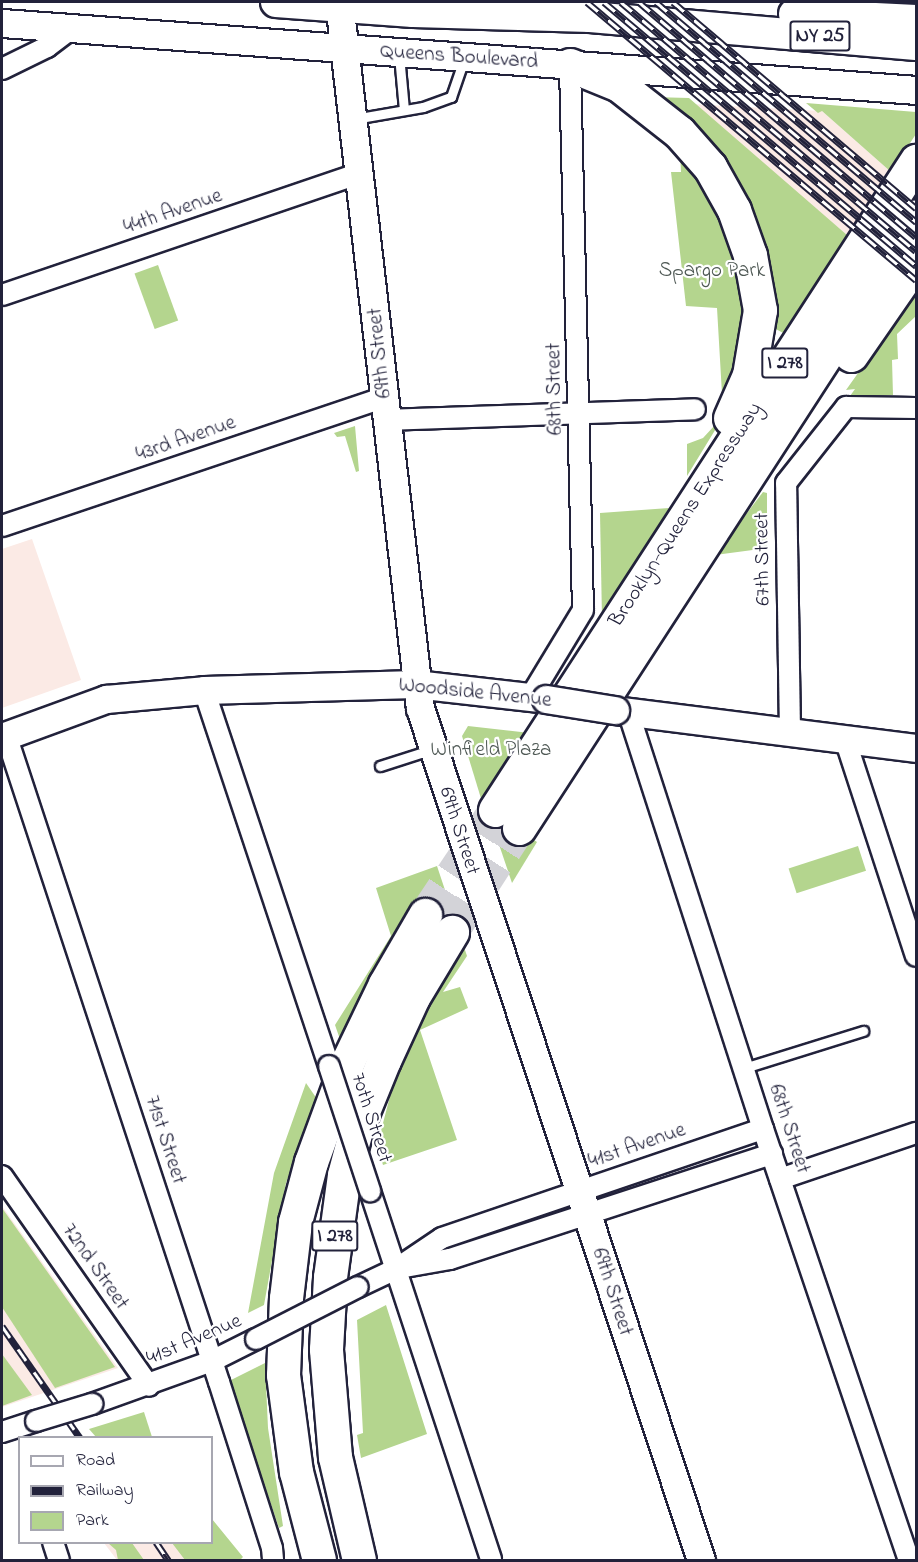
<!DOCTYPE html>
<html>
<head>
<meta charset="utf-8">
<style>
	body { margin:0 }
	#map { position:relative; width:918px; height:1562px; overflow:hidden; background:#fff; font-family:"Indie Flower",sans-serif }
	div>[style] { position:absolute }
	.built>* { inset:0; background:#fbeae5 }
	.green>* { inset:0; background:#b4d58e; transform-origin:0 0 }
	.highway-tunnel>* { height:33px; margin-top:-16.5px; transform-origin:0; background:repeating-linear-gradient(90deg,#d3d3d8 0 33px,transparent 0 49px) }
	.roads { filter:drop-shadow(2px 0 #22223b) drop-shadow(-2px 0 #22223b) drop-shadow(0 2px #22223b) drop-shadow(0 -2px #22223b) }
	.lane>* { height:9px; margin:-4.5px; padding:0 4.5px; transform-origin:4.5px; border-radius:4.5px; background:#fff }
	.street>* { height:20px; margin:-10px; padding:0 10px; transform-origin:10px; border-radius:10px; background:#fff }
	.secondary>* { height:27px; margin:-13.5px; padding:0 13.5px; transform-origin:13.5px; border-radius:13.5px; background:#fff }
	.primary>* { height:30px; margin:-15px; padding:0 15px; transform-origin:15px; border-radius:15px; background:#fff }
	.highway>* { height:33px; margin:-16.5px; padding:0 16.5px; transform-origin:16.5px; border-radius:16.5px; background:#fff }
	.rail>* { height:7px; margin-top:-3.5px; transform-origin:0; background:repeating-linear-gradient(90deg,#fff 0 14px,#22223b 0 28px); box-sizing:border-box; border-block:2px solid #22223b }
	.bridges { filter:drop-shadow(2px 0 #22223b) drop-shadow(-2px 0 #22223b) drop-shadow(0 2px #22223b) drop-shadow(0 -2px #22223b) }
	.street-bridge>* { height:20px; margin:-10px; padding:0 10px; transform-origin:10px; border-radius:10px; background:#fff }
	.secondary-bridge>* { height:27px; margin:-13.5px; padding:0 13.5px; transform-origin:13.5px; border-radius:13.5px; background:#fff }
	span { translate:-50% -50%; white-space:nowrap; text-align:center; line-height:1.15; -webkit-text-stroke:4.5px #fff; paint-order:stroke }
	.shield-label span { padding:2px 4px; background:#fff; border:2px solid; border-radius:4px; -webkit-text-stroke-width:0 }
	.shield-label { font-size:20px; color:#22223b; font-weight:700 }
	.street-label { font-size:21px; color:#22223b }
	.park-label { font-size:21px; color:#4e5854 }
	.frame { position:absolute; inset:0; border:3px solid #22223b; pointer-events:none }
	.legend { position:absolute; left:18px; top:1436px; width:195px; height:108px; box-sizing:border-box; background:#fff; border:2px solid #a7a7b1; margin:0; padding:8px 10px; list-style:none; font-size:18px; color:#22223b }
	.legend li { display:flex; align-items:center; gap:12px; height:30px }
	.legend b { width:30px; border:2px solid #a7a7b1 }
</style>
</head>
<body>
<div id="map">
	<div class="built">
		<i style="clip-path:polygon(691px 104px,822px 111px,891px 172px,847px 235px)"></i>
		<i style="clip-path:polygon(32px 539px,81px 680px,2px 708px,2px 549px)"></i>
		<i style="clip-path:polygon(2px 1206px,118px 1368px,2px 1407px)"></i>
		<i style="clip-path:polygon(104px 1543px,206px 1543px,217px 1560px,117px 1560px)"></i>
	</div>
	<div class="green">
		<i style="clip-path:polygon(652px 97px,689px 98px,847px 235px,789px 336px,768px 325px,767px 278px)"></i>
		<i style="clip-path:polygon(806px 103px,916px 112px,916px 134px,891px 172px,822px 111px,818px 113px)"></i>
		<i style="clip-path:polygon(680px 151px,704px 173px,748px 298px,731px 404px,687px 476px,687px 444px,703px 438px,715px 425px,722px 394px,717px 308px,686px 306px,671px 172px,681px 172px)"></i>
		<i style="left:158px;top:265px;width:59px;height:25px;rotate:70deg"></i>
		<i style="clip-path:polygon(915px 293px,916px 316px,897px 334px,898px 359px,892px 360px,893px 395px,850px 396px,855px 389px,846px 390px)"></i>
		<i style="clip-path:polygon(355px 426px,359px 471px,356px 472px,345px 436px,337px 437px,334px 433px)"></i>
		<i style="clip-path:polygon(763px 492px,767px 493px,767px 548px,715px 555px)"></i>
		<i style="clip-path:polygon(669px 508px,602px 619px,600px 513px)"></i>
		<i style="clip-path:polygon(468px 726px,530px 733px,483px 805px,462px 736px)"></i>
		<i style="clip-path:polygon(487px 809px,537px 842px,512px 883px)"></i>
		<i style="left:858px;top:846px;width:26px;height:73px;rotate:72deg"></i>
		<i style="clip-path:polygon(437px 866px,467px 956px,443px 992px,460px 987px,468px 1008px,420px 1030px,457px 1140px,383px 1165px,377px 1146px,394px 1081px,428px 1000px,342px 1045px,335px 1025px,391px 936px,376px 888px)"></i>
		<i style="clip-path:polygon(306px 1083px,317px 1099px,286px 1183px,264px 1305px,248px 1313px,274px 1173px)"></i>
		<i style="clip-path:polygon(2px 1208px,115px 1367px,55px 1388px,2px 1307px)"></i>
		<i style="clip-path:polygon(386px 1305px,427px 1434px,361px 1458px,357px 1435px,363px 1433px,357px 1320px)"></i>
		<i style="clip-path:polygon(2px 1354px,32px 1395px,2px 1406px)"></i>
		<i style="clip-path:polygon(265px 1363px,268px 1428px,283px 1526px,279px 1528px,229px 1381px)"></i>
		<i style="clip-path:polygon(144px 1412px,152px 1437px,96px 1437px,89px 1429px)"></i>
		<i style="clip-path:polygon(212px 1519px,243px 1557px,240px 1560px,185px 1560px,172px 1543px,212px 1542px)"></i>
		<i style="clip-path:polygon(108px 1543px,132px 1543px,144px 1560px,118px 1560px,116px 1550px)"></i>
	</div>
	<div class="highway-tunnel">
		<i style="left:425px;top:915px;width:126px;rotate:-56.3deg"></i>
		<i style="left:452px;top:932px;width:124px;rotate:-57.2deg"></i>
	</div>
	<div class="roads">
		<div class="lane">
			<i style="left:399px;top:55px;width:55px;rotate:84.8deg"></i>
			<i style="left:354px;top:119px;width:70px;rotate:-9.9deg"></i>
			<i style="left:423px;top:107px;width:30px;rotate:-20deg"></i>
			<i style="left:451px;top:97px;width:39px;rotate:-71deg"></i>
			<i style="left:380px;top:766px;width:52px;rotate:-17.7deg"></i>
			<i style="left:744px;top:1068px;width:125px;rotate:-17.3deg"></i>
		</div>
		<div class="street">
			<i style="left:2px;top:69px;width:50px;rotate:-26.1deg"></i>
			<i style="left:47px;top:47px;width:31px;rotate:-37deg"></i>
			<i style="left:2px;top:295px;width:378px;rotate:-18.8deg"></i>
			<i style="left:387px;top:420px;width:308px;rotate:-2deg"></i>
			<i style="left:2px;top:526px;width:404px;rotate:-18.6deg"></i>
			<i style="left:204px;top:690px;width:396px;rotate:71.6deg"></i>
			<i style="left:531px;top:696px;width:100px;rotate:-58.8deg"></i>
			<i style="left:583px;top:610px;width:545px;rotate:-91.37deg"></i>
			<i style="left:628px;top:711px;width:439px;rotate:72.1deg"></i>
			<i style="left:763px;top:1129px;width:455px;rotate:71.3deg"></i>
			<i style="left:790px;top:732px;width:249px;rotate:-90.9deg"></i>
			<i style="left:786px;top:483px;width:97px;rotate:-51.7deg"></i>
			<i style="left:846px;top:407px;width:70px;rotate:0.8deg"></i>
			<i style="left:6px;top:735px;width:681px;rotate:71.78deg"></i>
			<i style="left:219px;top:1382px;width:174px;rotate:72.3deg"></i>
			<i style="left:272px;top:1548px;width:12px;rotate:85deg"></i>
			<i style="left:845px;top:739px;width:228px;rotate:71.9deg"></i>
			<i style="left:2px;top:1176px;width:256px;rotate:55deg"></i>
			<i style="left:780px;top:1179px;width:144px;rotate:-18.7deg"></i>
			<i style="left:370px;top:1191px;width:388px;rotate:71.8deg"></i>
			<i style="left:405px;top:1267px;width:46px;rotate:-10.1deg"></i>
			<i style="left:450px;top:1259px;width:339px;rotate:-18.1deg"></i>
			<i style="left:358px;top:1287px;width:42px;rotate:-25.3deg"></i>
			<i style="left:396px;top:1269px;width:55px;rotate:-34deg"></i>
			<i style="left:442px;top:1238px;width:339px;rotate:-18.8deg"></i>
			<i style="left:92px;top:1404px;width:127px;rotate:-19.7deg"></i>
			<i style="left:212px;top:1361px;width:49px;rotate:-26.6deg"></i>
			<i style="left:2px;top:1432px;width:36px;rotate:-18deg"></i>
			<i style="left:53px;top:1542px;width:19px;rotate:72deg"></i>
		</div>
		<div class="secondary">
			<i style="left:339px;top:2px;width:711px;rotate:83.46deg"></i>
			<i style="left:420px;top:708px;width:897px;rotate:71.75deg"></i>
			<i style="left:2px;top:23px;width:916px;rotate:4.19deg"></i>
			<i style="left:615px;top:710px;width:303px;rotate:7.2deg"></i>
			<i style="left:2px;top:737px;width:111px;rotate:-20.1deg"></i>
			<i style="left:106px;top:699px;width:98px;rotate:-5.2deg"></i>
			<i style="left:204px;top:690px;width:211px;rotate:-1.6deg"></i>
			<i style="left:415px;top:684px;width:132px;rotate:6.5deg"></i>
		</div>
		<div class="primary">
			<i style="left:276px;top:2px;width:137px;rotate:4.2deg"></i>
			<i style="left:413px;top:12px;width:177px;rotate:1.6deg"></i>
			<i style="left:590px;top:17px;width:327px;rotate:4.9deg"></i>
			<i style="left:794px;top:14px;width:122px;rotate:2.8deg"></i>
		</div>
		<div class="highway">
			<i style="left:570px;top:65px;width:53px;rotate:22.2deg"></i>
			<i style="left:619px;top:85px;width:76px;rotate:38.1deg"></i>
			<i style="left:679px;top:132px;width:47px;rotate:48.5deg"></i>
			<i style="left:710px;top:167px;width:49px;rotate:60.8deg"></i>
			<i style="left:734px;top:210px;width:48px;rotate:70.4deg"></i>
			<i style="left:750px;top:255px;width:56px;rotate:79.7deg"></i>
			<i style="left:760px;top:310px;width:66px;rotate:99.6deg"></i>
			<i style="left:749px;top:375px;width:47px;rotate:113.8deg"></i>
			<i style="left:851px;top:355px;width:114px;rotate:-55.3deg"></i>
			<i style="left:495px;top:810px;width:774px;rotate:-57.03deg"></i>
			<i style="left:519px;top:828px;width:729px;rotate:-57.03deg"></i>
			<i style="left:319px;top:1560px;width:91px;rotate:-104.6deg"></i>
			<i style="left:296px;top:1472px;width:98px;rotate:-97.6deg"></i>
			<i style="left:283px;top:1375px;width:77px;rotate:-87.8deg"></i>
			<i style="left:286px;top:1298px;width:77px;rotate:-83.2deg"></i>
			<i style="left:295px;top:1222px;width:62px;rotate:-75.1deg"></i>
			<i style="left:311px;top:1162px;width:108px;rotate:-69.9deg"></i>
			<i style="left:348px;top:1061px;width:85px;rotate:-64.3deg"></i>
			<i style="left:385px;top:984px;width:80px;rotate:-59.9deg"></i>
			<i style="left:359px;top:1560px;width:106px;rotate:-103.1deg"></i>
			<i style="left:335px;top:1457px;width:108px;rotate:-94.8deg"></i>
			<i style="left:326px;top:1349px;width:72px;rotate:-86.8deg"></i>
			<i style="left:330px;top:1277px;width:103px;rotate:-82.2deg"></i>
			<i style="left:344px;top:1175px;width:51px;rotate:-75.1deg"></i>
			<i style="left:357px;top:1126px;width:71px;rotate:-67.8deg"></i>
			<i style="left:384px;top:1060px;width:69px;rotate:-65.3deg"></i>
			<i style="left:413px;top:997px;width:76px;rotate:-59deg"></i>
		</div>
	</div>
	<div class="rail">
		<i style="left:587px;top:2px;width:431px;rotate:40.2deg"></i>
		<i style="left:604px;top:2px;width:409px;rotate:40.2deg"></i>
		<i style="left:621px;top:2px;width:386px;rotate:40.2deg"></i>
		<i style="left:639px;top:2px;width:363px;rotate:40.3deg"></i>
		<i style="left:656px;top:2px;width:341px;rotate:40.2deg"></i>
		<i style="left:673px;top:2px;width:319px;rotate:40.3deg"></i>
		<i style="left:2px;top:1326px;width:136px;rotate:55.1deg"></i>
		<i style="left:156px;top:1542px;width:22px;rotate:56deg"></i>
	</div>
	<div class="bridges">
		<div class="street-bridge">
			<i style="left:329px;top:1066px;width:132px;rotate:71.8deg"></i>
			<i style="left:256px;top:1339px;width:114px;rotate:-27deg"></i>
			<i style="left:36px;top:1421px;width:59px;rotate:-16.9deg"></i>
		</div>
		<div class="secondary-bridge">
			<i style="left:546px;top:699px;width:70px;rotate:9.1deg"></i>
		</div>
	</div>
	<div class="shield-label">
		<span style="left:820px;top:36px">NY 25</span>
		<span style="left:785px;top:363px">I 278</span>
		<span style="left:335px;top:1236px">I 278</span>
	</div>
	<div class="street-label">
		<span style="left:459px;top:57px;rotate:4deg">Queens Boulevard</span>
		<span style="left:173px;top:212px;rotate:-19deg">44th Avenue</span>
		<span style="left:380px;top:353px;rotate:-96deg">69th Street</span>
		<span style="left:555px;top:389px;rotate:-91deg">68th Street</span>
		<span style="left:186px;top:439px;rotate:-19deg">43rd Avenue</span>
		<span style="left:686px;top:515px;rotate:-57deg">Brooklyn-Queens Expressway</span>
		<span style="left:763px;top:559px;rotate:-91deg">67th Street</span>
		<span style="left:475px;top:693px;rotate:6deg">Woodside Avenue</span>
		<span style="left:459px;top:831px;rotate:72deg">69th Street</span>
		<span style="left:371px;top:1118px;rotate:72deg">70th Street</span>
		<span style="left:789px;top:1129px;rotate:72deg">68th Street</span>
		<span style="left:165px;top:1140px;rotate:72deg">71st Street</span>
		<span style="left:637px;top:1146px;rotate:-19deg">41st Avenue</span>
		<span style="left:95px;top:1267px;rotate:55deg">72nd Street</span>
		<span style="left:612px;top:1292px;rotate:72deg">69th Street</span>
		<span style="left:194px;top:1340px;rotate:-23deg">41st Avenue</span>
	</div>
	<div class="park-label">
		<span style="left:712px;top:271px">Spargo Park</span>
		<span style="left:491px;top:750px">Winfield Plaza</span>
	</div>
	<div class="frame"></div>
	<ul class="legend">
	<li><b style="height:8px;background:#fff"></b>Road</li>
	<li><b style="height:8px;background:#22223b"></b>Railway</li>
	<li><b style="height:16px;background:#b4d58e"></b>Park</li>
	</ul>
</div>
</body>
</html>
